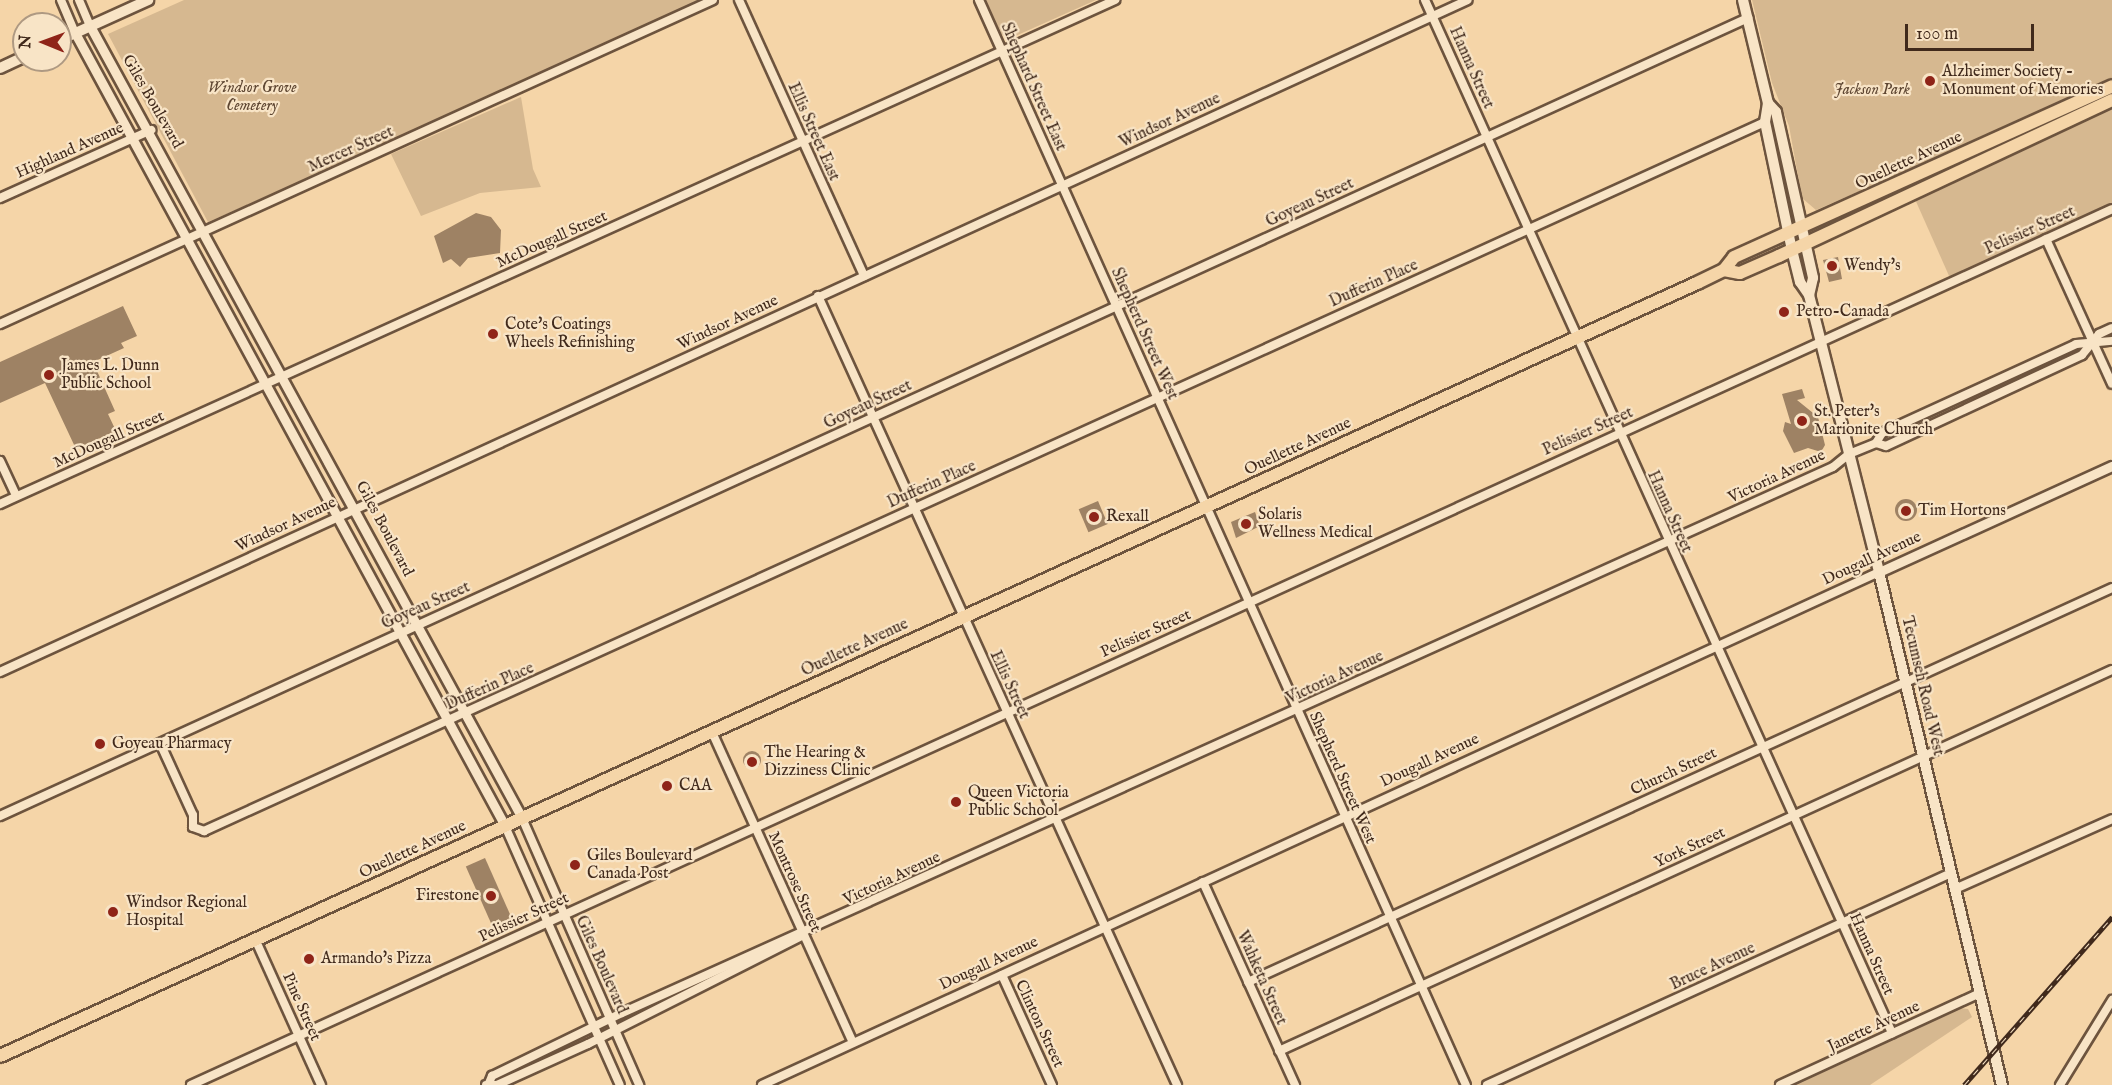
<!DOCTYPE html>
<html>
<head>
<meta charset="utf-8">
<style>
	body { margin:0 }
	#map { position:relative; width:2112px; height:1085px; overflow:hidden; background:#f5d5a8; font-family:"IM FELL English",serif }
	div>[style] { position:absolute }
	.green>* { inset:0; background:#d6b890 }
	.building>* { inset:0; background:#9e8264; transform-origin:0 0 }
	.round { border-radius:50% }
	.roads { filter:drop-shadow(2px 0 #6d543e) drop-shadow(-2px 0 #6d543e) drop-shadow(0 2px #6d543e) drop-shadow(0 -2px #6d543e) }
	.minor>* { height:8px; margin:-4px; padding:0 4px; transform-origin:4px; border-radius:4px; background:#f8e4c6 }
	.tertiary>* { height:9px; margin:-4.5px; padding:0 4.5px; transform-origin:4.5px; border-radius:4.5px; background:#f8e4c6 }
	.secondary>* { height:10px; margin:-5px; padding:0 5px; transform-origin:5px; border-radius:5px; background:#f8e4c6 }
	.primary>* { height:12px; margin:-6px; padding:0 6px; transform-origin:6px; border-radius:6px; background:#f5d5a8 }
	.rail>* { height:4.5px; margin-top:-2.25px; transform-origin:0; background:repeating-linear-gradient(90deg,#f8e4c6 0 7px,#40291b 0 14px); box-sizing:border-box; border-block:2px solid #40291b }
	.dots>* { width:16px; height:16px; translate:-50% -50%; box-sizing:border-box; border:3px solid #f8e4c6; border-radius:50% }
	span { translate:-50% -50%; white-space:nowrap; text-align:center; line-height:1.15; -webkit-text-stroke:4.5px #f8e4c6; paint-order:stroke }
	.street-label { font-size:16px; color:#40291b }
	.poi-label { font-size:16px; color:#40291b }
	.left { translate:0 -50%; text-align:left }
	.right { translate:-100% -50%; text-align:right }
	.park-label { font-size:16px; color:#5e4632; font-style:italic }
	.north { position:absolute; left:12px; top:12px; width:60px; height:60px; box-sizing:border-box; background:#f8e4c6; border:2px solid #ae9982; border-radius:50%; rotate:271deg; font-size:16px; font-weight:700; line-height:24px; text-align:center; color:#40291b }
	.north::after { content:''; display:block; margin:auto; width:21px; height:27px; background:#8f2418; clip-path:polygon(50% 0,100% 100%,50% 72%,0 100%) }
	.scale { position:absolute; left:1905px; top:24px; width:129px; height:27px; box-sizing:border-box; border:3px solid #40291b; border-top:0; padding-left:8px; font-size:18px; line-height:21px; white-space:nowrap; color:#40291b; -webkit-text-stroke:4px #f8e4c6; paint-order:stroke }
</style>
</head>
<body>
<div id="map">
	<div class="green">
		<i style="clip-path:polygon(184px 0,713px 0,208px 222px,108px 34px)"></i>
		<i style="clip-path:polygon(986px 0,1096px 0,1009px 39px,1001px 34px)"></i>
		<i style="clip-path:polygon(1752px 0,2112px 0,2112px 81px,1816px 210px,1802px 198px,1789px 126px,1772px 83px)"></i>
		<i style="clip-path:polygon(521px 97px,533px 169px,541px 187px,480px 193px,421px 216px,391px 154px)"></i>
		<i style="clip-path:polygon(2112px 106px,2112px 204px,1950px 278px,1914px 197px)"></i>
		<i style="clip-path:polygon(1960px 1008px,1968px 1009px,1972px 1017px,1870px 1085px,1789px 1085px)"></i>
	</div>
	<div class="building">
		<i style="clip-path:polygon(476px 213px,491px 217px,501px 230px,500px 253px,468px 258px,460px 267px,451px 259px,443px 263px,434px 236px)"></i>
		<i style="clip-path:polygon(1838px 257px,1842px 279px,1829px 282px,1823px 260px)"></i>
		<i style="clip-path:polygon(123px 306px,137px 336px,121px 343px,124px 348px,93px 362px,115px 411px,108px 414px,116px 431px,76px 449px,45px 383px,0 403px,0 362px)"></i>
		<i style="clip-path:polygon(1802px 389px,1805px 398px,1797px 400px,1818px 417px,1825px 445px,1821px 452px,1808px 448px,1794px 453px,1783px 431px,1785px 422px,1791px 424px,1782px 394px)"></i>
		<i class="round" style="left:1895px;top:499px;width:22px;height:22px"></i>
		<i style="left:1098px;top:501px;width:25px;height:21px;rotate:67deg"></i>
		<i style="clip-path:polygon(1255px 512px,1260px 526px,1236px 538px,1231px 522px)"></i>
		<i class="round" style="left:743px;top:751px;width:18px;height:18px"></i>
		<i style="left:485px;top:858px;width:73px;height:21px;rotate:66deg"></i>
	</div>
	<div class="roads">
		<div class="minor">
			<i style="left:61px;top:0;width:36px;rotate:67deg"></i>
			<i style="left:79px;top:0;width:28px;rotate:67deg"></i>
			<i style="left:739px;top:0;width:303px;rotate:65.6deg"></i>
			<i style="left:979px;top:0;width:1189px;rotate:65.83deg"></i>
			<i style="left:1425px;top:0;width:1134px;rotate:65.67deg"></i>
			<i style="left:0;top:198px;width:166px;rotate:-24.2deg"></i>
			<i style="left:2046px;top:239px;width:159px;rotate:65.5deg"></i>
			<i style="left:818px;top:296px;width:867px;rotate:65.53deg"></i>
			<i style="left:0;top:324px;width:783px;rotate:-24.44deg"></i>
			<i style="left:1876px;top:443px;width:12px;rotate:-59deg"></i>
			<i style="left:1882px;top:433px;width:213px;rotate:-24.6deg"></i>
			<i style="left:2076px;top:344px;width:36px;rotate:-5deg"></i>
			<i style="left:0;top:461px;width:38px;rotate:65deg"></i>
			<i style="left:0;top:504px;width:1224px;rotate:-24.32deg"></i>
			<i style="left:0;top:672px;width:1614px;rotate:-24.6deg"></i>
			<i style="left:712px;top:732px;width:341px;rotate:65.6deg"></i>
			<i style="left:160px;top:743px;width:79px;rotate:65.4deg"></i>
			<i style="left:193px;top:815px;width:12px;rotate:90deg"></i>
			<i style="left:193px;top:827px;width:12px;rotate:20deg"></i>
			<i style="left:204px;top:831px;width:1714px;rotate:-24.43deg"></i>
			<i style="left:0;top:816px;width:1922px;rotate:-24.54deg"></i>
			<i style="left:522px;top:818px;width:292px;rotate:66.3deg"></i>
			<i style="left:505px;top:826px;width:283px;rotate:66.1deg"></i>
			<i style="left:1203px;top:882px;width:223px;rotate:65.6deg"></i>
			<i style="left:1955px;top:889px;width:172px;rotate:-24deg"></i>
			<i style="left:256px;top:941px;width:158px;rotate:65.7deg"></i>
			<i style="left:1002px;top:975px;width:121px;rotate:65.6deg"></i>
			<i style="left:1248px;top:982px;width:950px;rotate:-24.51deg"></i>
			<i style="left:1279px;top:1051px;width:916px;rotate:-24.58deg"></i>
			<i style="left:489px;top:1083px;width:8px;rotate:-67deg"></i>
			<i style="left:492px;top:1076px;width:144px;rotate:-25.9deg"></i>
			<i style="left:622px;top:1013px;width:1328px;rotate:-24.27deg"></i>
			<i style="left:1833px;top:467px;width:21px;rotate:-39deg"></i>
			<i style="left:1849px;top:454px;width:29px;rotate:-22deg"></i>
			<i style="left:1876px;top:443px;width:10px;rotate:17deg"></i>
			<i style="left:1886px;top:446px;width:216px;rotate:-24.9deg"></i>
			<i style="left:2082px;top:355px;width:27px;rotate:-51deg"></i>
			<i style="left:2099px;top:334px;width:14px;rotate:-25deg"></i>
			<i style="left:191px;top:1085px;width:2111px;rotate:-24.51deg"></i>
			<i style="left:486px;top:1085px;width:11px"></i>
			<i style="left:497px;top:1085px;width:100px;rotate:-24.3deg"></i>
			<i style="left:588px;top:1044px;width:240px;rotate:-26.8deg"></i>
			<i style="left:762px;top:1085px;width:1229px;rotate:-24.67deg"></i>
			<i style="left:1487px;top:1085px;width:510px;rotate:-24.56deg"></i>
			<i style="left:1780px;top:1085px;width:220px;rotate:-24.7deg"></i>
			<i style="left:2060px;top:1085px;width:100px;rotate:-58.5deg"></i>
		</div>
		<div class="tertiary">
			<i style="left:90px;top:26px;width:902px;rotate:61.39deg"></i>
			<i style="left:75px;top:33px;width:902px;rotate:61.53deg"></i>
			<i style="left:1879px;top:572px;width:256px;rotate:-24.5deg"></i>
		</div>
		<div class="secondary">
			<i style="left:1743px;top:0;width:106px;rotate:76.4deg"></i>
			<i style="left:1768px;top:103px;width:19px;rotate:99deg"></i>
			<i style="left:1765px;top:122px;width:131px;rotate:78.1deg"></i>
			<i style="left:1792px;top:250px;width:33px;rotate:76deg"></i>
			<i style="left:1800px;top:282px;width:16px;rotate:55deg"></i>
			<i style="left:1809px;top:295px;width:286px;rotate:75.8deg"></i>
			<i style="left:1879px;top:572px;width:528px;rotate:76.52deg"></i>
			<i style="left:60px;top:40px;width:97px;rotate:-24.4deg"></i>
			<i style="left:0;top:68px;width:26px;rotate:-25deg"></i>
			<i style="left:1768px;top:103px;width:12px;rotate:48deg"></i>
			<i style="left:1776px;top:112px;width:170px;rotate:77.4deg"></i>
			<i style="left:1813px;top:278px;width:17px;rotate:103deg"></i>
		</div>
		<div class="primary">
			<i style="left:1724px;top:270px;width:16px;rotate:11deg"></i>
			<i style="left:1740px;top:273px;width:43px;rotate:-23.6deg"></i>
			<i style="left:1779px;top:256px;width:368px;rotate:-25.1deg"></i>
			<i style="left:0;top:1056px;width:1865px;rotate:-24.49deg"></i>
			<i style="left:1697px;top:283px;width:30px;rotate:-26deg"></i>
			<i style="left:1724px;top:270px;width:16px;rotate:-52deg"></i>
			<i style="left:1734px;top:257px;width:415px;rotate:-24.3deg"></i>
		</div>
	</div>
	<div class="rail">
		<i style="left:1964px;top:1085px;width:224px;rotate:-48.6deg"></i>
	</div>
	<div class="dots">
		<i style="left:1930px;top:81px;background:#8f2418"></i>
		<i style="left:1832px;top:266px;background:#8f2418"></i>
		<i style="left:1784px;top:312px;background:#8f2418"></i>
		<i style="left:493px;top:334px;background:#8f2418"></i>
		<i style="left:49px;top:375px;background:#8f2418"></i>
		<i style="left:1802px;top:421px;background:#8f2418"></i>
		<i style="left:1906px;top:511px;background:#8f2418"></i>
		<i style="left:1094px;top:517px;background:#8f2418"></i>
		<i style="left:1246px;top:524px;background:#8f2418"></i>
		<i style="left:100px;top:744px;background:#8f2418"></i>
		<i style="left:752px;top:762px;background:#8f2418"></i>
		<i style="left:667px;top:786px;background:#8f2418"></i>
		<i style="left:956px;top:802px;background:#8f2418"></i>
		<i style="left:575px;top:865px;background:#8f2418"></i>
		<i style="left:491px;top:896px;background:#8f2418"></i>
		<i style="left:113px;top:912px;background:#8f2418"></i>
		<i style="left:309px;top:959px;background:#8f2418"></i>
	</div>
	<div class="street-label">
		<span style="left:1471px;top:68px;rotate:66deg">Hanna Street</span>
		<span style="left:1033px;top:87px;rotate:66deg">Shephard Street East</span>
		<span style="left:152px;top:102px;rotate:60deg">Giles Boulevard</span>
		<span style="left:1170px;top:121px;rotate:-25deg">Windsor Avenue</span>
		<span style="left:813px;top:132px;rotate:66deg">Ellis Street East</span>
		<span style="left:351px;top:150px;rotate:-24deg">Mercer Street</span>
		<span style="left:70px;top:151px;rotate:-24deg">Highland Avenue</span>
		<span style="left:1909px;top:161px;rotate:-25deg">Ouellette Avenue</span>
		<span style="left:1310px;top:203px;rotate:-25deg">Goyeau Street</span>
		<span style="left:2030px;top:231px;rotate:-24deg">Pelissier Street</span>
		<span style="left:552px;top:240px;rotate:-24deg">McDougall Street</span>
		<span style="left:1374px;top:284px;rotate:-24deg">Dufferin Place</span>
		<span style="left:728px;top:323px;rotate:-25deg">Windsor Avenue</span>
		<span style="left:1144px;top:334px;rotate:66deg">Shepherd Street West</span>
		<span style="left:868px;top:405px;rotate:-25deg">Goyeau Street</span>
		<span style="left:1588px;top:432px;rotate:-24deg">Pelissier Street</span>
		<span style="left:109px;top:440px;rotate:-24deg">McDougall Street</span>
		<span style="left:1298px;top:447px;rotate:-25deg">Ouellette Avenue</span>
		<span style="left:1777px;top:477px;rotate:-25deg">Victoria Avenue</span>
		<span style="left:932px;top:485px;rotate:-24deg">Dufferin Place</span>
		<span style="left:1669px;top:512px;rotate:66deg">Hanna Street</span>
		<span style="left:286px;top:525px;rotate:-25deg">Windsor Avenue</span>
		<span style="left:384px;top:529px;rotate:62deg">Giles Boulevard</span>
		<span style="left:1872px;top:559px;rotate:-25deg">Dougall Avenue</span>
		<span style="left:426px;top:606px;rotate:-24deg">Goyeau Street</span>
		<span style="left:1146px;top:634px;rotate:-24deg">Pelissier Street</span>
		<span style="left:855px;top:648px;rotate:-25deg">Ouellette Avenue</span>
		<span style="left:1335px;top:678px;rotate:-25deg">Victoria Avenue</span>
		<span style="left:1009px;top:685px;rotate:65deg">Ellis Street</span>
		<span style="left:1922px;top:686px;rotate:77deg">Tecumseh Road West</span>
		<span style="left:490px;top:687px;rotate:-24deg">Dufferin Place</span>
		<span style="left:1430px;top:761px;rotate:-25deg">Dougall Avenue</span>
		<span style="left:1674px;top:772px;rotate:-25deg">Church Street</span>
		<span style="left:1342px;top:778px;rotate:66deg">Shepherd Street West</span>
		<span style="left:1690px;top:848px;rotate:-25deg">York Street</span>
		<span style="left:413px;top:850px;rotate:-25deg">Ouellette Avenue</span>
		<span style="left:892px;top:879px;rotate:-25deg">Victoria Avenue</span>
		<span style="left:794px;top:882px;rotate:66deg">Montrose Street</span>
		<span style="left:524px;top:918px;rotate:-25deg">Pelissier Street</span>
		<span style="left:1871px;top:954px;rotate:66deg">Hanna Street</span>
		<span style="left:989px;top:964px;rotate:-25deg">Dougall Avenue</span>
		<span style="left:601px;top:965px;rotate:66deg">Giles Boulevard</span>
		<span style="left:1713px;top:967px;rotate:-25deg">Bruce Avenue</span>
		<span style="left:1261px;top:978px;rotate:66deg">Wahketa Street</span>
		<span style="left:301px;top:1007px;rotate:66deg">Pine Street</span>
		<span style="left:1039px;top:1024px;rotate:65deg">Clinton Street</span>
		<span style="left:1874px;top:1027px;rotate:-25deg">Janette Avenue</span>
	</div>
	<div class="poi-label">
		<span class="left" style="left:1942px;top:81px">Alzheimer Society -<br>Monument of Memories</span>
		<span class="left" style="left:1844px;top:266px">Wendy's</span>
		<span class="left" style="left:1796px;top:312px">Petro-Canada</span>
		<span class="left" style="left:505px;top:334px">Cote's Coatings<br>Wheels Refinishing</span>
		<span class="left" style="left:61px;top:375px">James L. Dunn<br>Public School</span>
		<span class="left" style="left:1814px;top:421px">St. Peter's<br>Marionite Church</span>
		<span class="left" style="left:1918px;top:511px">Tim Hortons</span>
		<span class="left" style="left:1258px;top:524px">Solaris<br>Wellness Medical</span>
		<span class="left" style="left:1106px;top:517px">Rexall</span>
		<span class="left" style="left:112px;top:744px">Goyeau Pharmacy</span>
		<span class="left" style="left:764px;top:762px">The Hearing &amp;<br>Dizziness Clinic</span>
		<span class="left" style="left:679px;top:786px">CAA</span>
		<span class="left" style="left:968px;top:802px">Queen Victoria<br>Public School</span>
		<span class="left" style="left:587px;top:865px">Giles Boulevard<br>Canada Post</span>
		<span class="right" style="left:479px;top:896px">Firestone</span>
		<span class="left" style="left:126px;top:912px">Windsor Regional<br>Hospital</span>
		<span class="left" style="left:321px;top:959px">Armando's Pizza</span>
	</div>
	<div class="park-label">
		<span style="left:252px;top:97px">Windsor Grove<br>Cemetery</span>
		<span style="left:1872px;top:90px">Jackson Park</span>
	</div>
	<div class="north">N</div>
	<div class="scale">100 m</div>
</div>
</body>
</html>
